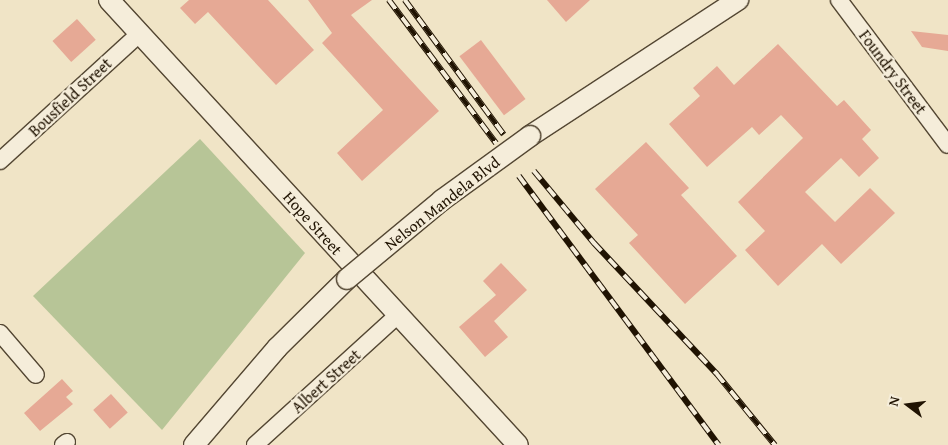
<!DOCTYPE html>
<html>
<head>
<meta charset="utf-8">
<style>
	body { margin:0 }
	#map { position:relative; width:948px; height:445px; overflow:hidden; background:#f0e4c6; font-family:"Gentium Book Plus",serif }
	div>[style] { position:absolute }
	.green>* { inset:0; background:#b7c597 }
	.building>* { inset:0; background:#e6a995; transform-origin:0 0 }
	.roads { filter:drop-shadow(1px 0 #544733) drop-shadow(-1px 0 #544733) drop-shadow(0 1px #544733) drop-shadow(0 -1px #544733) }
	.minor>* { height:16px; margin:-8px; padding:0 8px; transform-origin:8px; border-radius:8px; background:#f5edda }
	.tertiary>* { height:20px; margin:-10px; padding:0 10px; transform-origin:10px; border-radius:10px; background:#f5edda }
	.rail>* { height:5.5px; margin-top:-2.75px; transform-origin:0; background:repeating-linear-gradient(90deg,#f5edda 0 11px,#201302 0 22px); box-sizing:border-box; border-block:1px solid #201302 }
	.bridges { filter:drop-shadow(1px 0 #544733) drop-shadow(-1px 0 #544733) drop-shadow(0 1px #544733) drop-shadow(0 -1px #544733) }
	.tertiary-bridge>* { height:20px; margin:-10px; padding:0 10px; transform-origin:10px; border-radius:10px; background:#f5edda }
	span { translate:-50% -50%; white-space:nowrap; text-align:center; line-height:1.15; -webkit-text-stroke:4.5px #f5edda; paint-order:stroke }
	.street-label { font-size:16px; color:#201302 }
	.north { position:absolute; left:883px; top:380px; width:50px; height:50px; -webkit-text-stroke:4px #f5edda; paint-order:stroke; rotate:285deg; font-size:14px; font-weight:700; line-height:20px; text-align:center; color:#201302 }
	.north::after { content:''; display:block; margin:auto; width:18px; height:22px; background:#201302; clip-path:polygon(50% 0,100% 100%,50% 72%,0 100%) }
</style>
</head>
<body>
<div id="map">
	<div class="green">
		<i style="clip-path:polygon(200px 139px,305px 253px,162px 430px,33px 296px)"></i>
	</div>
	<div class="building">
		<i style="clip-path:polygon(189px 0,268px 0,314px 50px,276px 85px,208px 12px,195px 24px,180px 8px)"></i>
		<i style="clip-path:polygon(308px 0,372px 0,351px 15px,439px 111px,362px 181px,337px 153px,383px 110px,322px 43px,332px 33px)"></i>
		<i style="clip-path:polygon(547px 0,590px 0,566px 22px)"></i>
		<i style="left:77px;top:19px;width:28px;height:33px;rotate:48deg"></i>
		<i style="clip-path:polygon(911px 31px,948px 35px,948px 51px,922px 47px)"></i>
		<i style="left:481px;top:40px;width:74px;height:27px;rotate:53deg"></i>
		<i style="clip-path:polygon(778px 44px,837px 106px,844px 100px,871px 130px,862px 139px,879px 158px,859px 177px,841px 158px,805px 192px,835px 222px,870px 188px,895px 213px,841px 264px,822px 244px,778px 286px,745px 250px,765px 231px,738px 202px,803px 138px,781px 115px,759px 135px,752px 127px,707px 167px,669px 124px,700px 96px,693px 88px,717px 66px,734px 85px)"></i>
		<i style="clip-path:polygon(646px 142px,689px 188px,681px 195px,737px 256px,685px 304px,629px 243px,638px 235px,595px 189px)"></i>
		<i style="clip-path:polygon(501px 263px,527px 290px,494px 321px,508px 337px,485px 357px,459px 327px,496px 295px,483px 281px)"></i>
		<i style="clip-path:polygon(62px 379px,73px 391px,66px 397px,73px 404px,40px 431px,24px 413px)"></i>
		<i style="left:111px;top:394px;width:25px;height:24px;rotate:48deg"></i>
	</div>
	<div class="roads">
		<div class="minor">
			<i style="left:839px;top:0;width:181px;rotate:53.1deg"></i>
			<i style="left:0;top:161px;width:190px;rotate:-42.4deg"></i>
			<i style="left:0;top:333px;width:55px;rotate:49.4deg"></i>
			<i style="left:63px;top:445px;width:5px;rotate:-37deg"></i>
			<i style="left:255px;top:445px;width:192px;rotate:-42.3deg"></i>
		</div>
		<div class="tertiary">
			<i style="left:109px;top:0;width:604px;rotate:47.41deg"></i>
			<i style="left:530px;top:136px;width:249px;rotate:-33.2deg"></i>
			<i style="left:194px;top:445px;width:128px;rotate:-49.4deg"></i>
			<i style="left:277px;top:348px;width:98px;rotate:-44.6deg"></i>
		</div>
	</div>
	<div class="rail">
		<i style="left:389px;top:0;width:179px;rotate:53.2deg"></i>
		<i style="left:405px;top:0;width:167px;rotate:53.7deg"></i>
		<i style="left:534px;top:171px;width:94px;rotate:50.2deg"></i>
		<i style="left:594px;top:243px;width:180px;rotate:46.8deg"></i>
		<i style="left:717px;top:374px;width:92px;rotate:50.8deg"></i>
		<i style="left:519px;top:176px;width:335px;rotate:53.4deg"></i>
	</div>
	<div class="bridges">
		<div class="tertiary-bridge">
			<i style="left:347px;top:279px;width:124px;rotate:-39.7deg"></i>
			<i style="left:442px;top:200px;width:109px;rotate:-36deg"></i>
		</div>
	</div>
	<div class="street-label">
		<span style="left:893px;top:72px;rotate:53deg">Foundry Street</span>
		<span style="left:70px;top:97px;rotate:-43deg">Bousfield Street</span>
		<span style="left:442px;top:203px;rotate:-38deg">Nelson Mandela Blvd</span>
		<span style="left:313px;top:223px;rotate:48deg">Hope Street</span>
		<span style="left:326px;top:381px;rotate:-42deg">Albert Street</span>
	</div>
	<div class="north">N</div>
</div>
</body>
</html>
